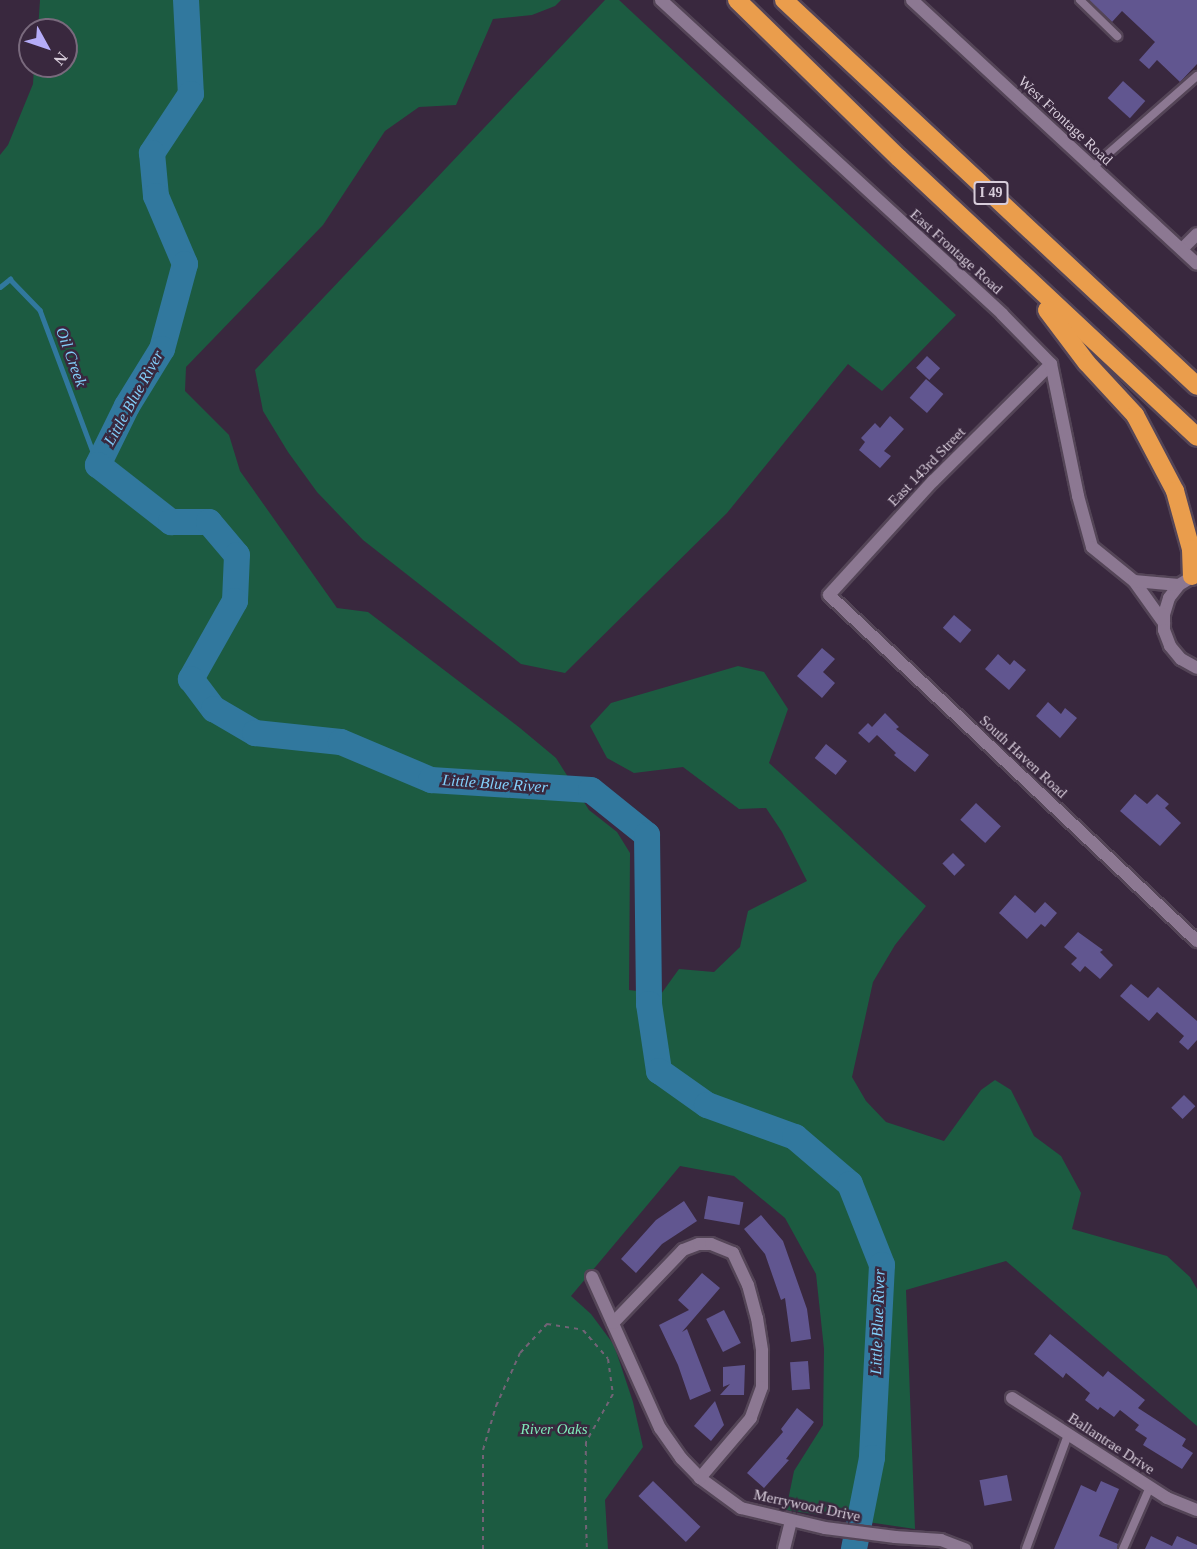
<!DOCTYPE html>
<html>
<head>
<meta charset="utf-8">
<style>
	body { margin:0 }
	#map { position:relative; width:1197px; height:1549px; overflow:hidden; background:#39283e; font-family:Georgia,serif }
	div>[style] { position:absolute }
	.green>* { inset:0; background:#1c5b41 }
	.stream>* { height:4.5px; margin:-2.25px; padding:0 2.25px; transform-origin:2.25px; border-radius:2.25px; background:#31789e }
	.river>* { height:26px; margin:-13px; padding:0 13px; transform-origin:13px; border-radius:13px; background:#31789e }
	.building>* { inset:0; background:#615690; transform-origin:0 0 }
	.path>* { height:2px; margin-top:-1px; transform-origin:0; background:repeating-linear-gradient(90deg,#726376 0 4.5px,transparent 0 9px) }
	.roads { filter:drop-shadow(2px 0 #544557) drop-shadow(-2px 0 #544557) drop-shadow(0 2px #544557) drop-shadow(0 -2px #544557) }
	.service>* { height:8px; margin:-4px; padding:0 4px; transform-origin:4px; border-radius:4px; background:#8c7892 }
	.minor>* { height:12px; margin:-6px; padding:0 6px; transform-origin:6px; border-radius:6px; background:#8c7892 }
	.tertiary>* { height:12px; margin:-6px; padding:0 6px; transform-origin:6px; border-radius:6px; background:#8c7892 }
	.motorway>* { height:18px; margin:-9px; padding:0 9px; transform-origin:9px; border-radius:9px; background:#ea9d4c }
	span { translate:-50% -50%; white-space:nowrap; text-align:center; line-height:1.15; -webkit-text-stroke:5px #39283e; paint-order:stroke }
	.shield-label span { padding:2px 4px; background:#39283e; border:2px solid; border-radius:4px; -webkit-text-stroke-width:0 }
	.shield-label { font-size:14px; color:#d8cddb; font-weight:700 }
	.street-label { font-size:15px; color:#d8cddb }
	.park-label { font-size:15px; color:#7feab9; font-style:italic }
	.water-label { font-size:16px; color:#82cef9; font-style:italic }
	.north { position:absolute; left:18px; top:18px; width:60px; height:60px; box-sizing:border-box; background:#39283e; border:2px solid #796a7d; border-radius:50%; rotate:130deg; font-size:16px; font-weight:700; line-height:24px; text-align:center; color:#d8cddb }
	.north::after { content:''; display:block; margin:auto; width:21px; height:27px; background:#b5acf8; clip-path:polygon(50% 0,100% 100%,50% 72%,0 100%) }
</style>
</head>
<body>
<div id="map">
	<div class="green">
		<i style="clip-path:polygon(40px 0,561px 0,555px 6px,532px 15px,493px 19px,456px 105px,419px 107px,385px 131px,323px 225px,186px 367px,185px 391px,229px 435px,240px 471px,337px 608px,368px 612px,520px 728px,556px 758px,589px 810px,617px 832px,630px 853px,629px 990px,661px 994px,679px 969px,714px 972px,740px 947px,748px 911px,807px 881px,782px 832px,766px 808px,739px 809px,683px 767px,634px 773px,607px 758px,590px 726px,611px 703px,738px 666px,764px 672px,788px 709px,769px 763px,926px 906px,895px 945px,873px 982px,852px 1077px,866px 1101px,886px 1122px,944px 1141px,981px 1090px,995px 1080px,1011px 1090px,1034px 1136px,1061px 1156px,1081px 1193px,1072px 1229px,1167px 1256px,1190px 1277px,1197px 1289px,1197px 1426px,1006px 1261px,906px 1290px,915px 1529px,786px 1510px,794px 1471px,823px 1425px,824px 1349px,816px 1274px,785px 1218px,734px 1176px,680px 1166px,571px 1296px,591px 1314px,614px 1345px,633px 1402px,643px 1447px,605px 1500px,608px 1549px,0 1549px,0 155px,8px 145px,33px 84px,34px 66px,66px 66px,66px 30px,38px 30px)"></i>
		<i style="clip-path:polygon(605px 0,619px 0,956px 315px,882px 391px,848px 364px,727px 513px,565px 673px,521px 664px,363px 540px,317px 492px,288px 452px,263px 411px,255px 370px)"></i>
	</div>
	<div class="stream">
		<i style="left:0;top:287px;width:13px;rotate:-39deg"></i>
		<i style="left:10px;top:279px;width:43px;rotate:45.9deg"></i>
		<i style="left:40px;top:310px;width:165px;rotate:69.5deg"></i>
	</div>
	<div class="river">
		<i style="left:186px;top:0;width:94px;rotate:87deg"></i>
		<i style="left:191px;top:94px;width:71px;rotate:123.5deg"></i>
		<i style="left:152px;top:153px;width:43px;rotate:84.7deg"></i>
		<i style="left:156px;top:196px;width:74px;rotate:66.9deg"></i>
		<i style="left:185px;top:264px;width:88px;rotate:105.1deg"></i>
		<i style="left:162px;top:349px;width:67px;rotate:121.6deg"></i>
		<i style="left:127px;top:406px;width:66px;rotate:116.2deg"></i>
		<i style="left:98px;top:465px;width:93px;rotate:38deg"></i>
		<i style="left:171px;top:522px;width:38px"></i>
		<i style="left:209px;top:522px;width:43px;rotate:49.7deg"></i>
		<i style="left:237px;top:555px;width:46px;rotate:92.5deg"></i>
		<i style="left:235px;top:601px;width:90px;rotate:119.4deg"></i>
		<i style="left:191px;top:679px;width:38px;rotate:53deg"></i>
		<i style="left:214px;top:709px;width:48px;rotate:30.3deg"></i>
		<i style="left:255px;top:733px;width:86px;rotate:6deg"></i>
		<i style="left:341px;top:742px;width:98px;rotate:22.9deg"></i>
		<i style="left:431px;top:780px;width:160px;rotate:3.6deg"></i>
		<i style="left:591px;top:790px;width:72px;rotate:38.8deg"></i>
		<i style="left:647px;top:835px;width:169px;rotate:89.3deg"></i>
		<i style="left:649px;top:1004px;width:68px;rotate:81.5deg"></i>
		<i style="left:659px;top:1071px;width:59px;rotate:35.3deg"></i>
		<i style="left:707px;top:1105px;width:94px;rotate:20deg"></i>
		<i style="left:795px;top:1137px;width:72px;rotate:40.5deg"></i>
		<i style="left:850px;top:1184px;width:87px;rotate:68.4deg"></i>
		<i style="left:882px;top:1265px;width:193px;rotate:93deg"></i>
		<i style="left:872px;top:1458px;width:93px;rotate:101.2deg"></i>
	</div>
	<div class="building">
		<i style="clip-path:polygon(1089px 0,1197px 0,1197px 64px,1180px 82px,1157px 60px,1149px 69px,1139px 60px,1155px 42px,1122px 11px,1112px 22px)"></i>
		<i style="left:1123px;top:81px;width:30px;height:23px;rotate:42deg"></i>
		<i style="left:927px;top:356px;width:18px;height:16px;rotate:43deg"></i>
		<i style="left:926px;top:379px;width:23px;height:25px;rotate:41deg"></i>
		<i style="clip-path:polygon(890px 416px,904px 429px,884px 451px,891px 456px,880px 468px,859px 450px,865px 442px,861px 438px,875px 423px,880px 428px)"></i>
		<i style="left:954px;top:615px;width:23px;height:17px;rotate:41deg"></i>
		<i style="clip-path:polygon(822px 648px,835px 659px,823px 672px,835px 683px,822px 698px,797px 676px)"></i>
		<i style="clip-path:polygon(998px 654px,1010px 665px,1014px 660px,1026px 670px,1009px 690px,985px 669px)"></i>
		<i style="clip-path:polygon(1048px 702px,1061px 714px,1065px 708px,1077px 718px,1060px 738px,1036px 716px)"></i>
		<i style="clip-path:polygon(885px 713px,899px 727px,896px 729px,929px 755px,915px 772px,894px 755px,896px 753px,877px 735px,869px 743px,858px 733px,868px 723px,872px 727px)"></i>
		<i style="left:826px;top:744px;width:27px;height:18px;rotate:39deg"></i>
		<i style="clip-path:polygon(1135px 794px,1147px 804px,1157px 794px,1169px 804px,1165px 808px,1181px 823px,1160px 846px,1120px 811px)"></i>
		<i style="left:976px;top:803px;width:34px;height:23px;rotate:43deg"></i>
		<i style="left:953px;top:853px;width:17px;height:15px;rotate:45deg"></i>
		<i style="clip-path:polygon(1015px 895px,1035px 913px,1045px 902px,1057px 913px,1045px 927px,1041px 924px,1027px 939px,999px 913px)"></i>
		<i style="clip-path:polygon(1078px 932px,1103px 950px,1100px 952px,1113px 965px,1100px 979px,1085px 966px,1080px 972px,1071px 964px,1077px 958px,1064px 947px)"></i>
		<i style="clip-path:polygon(1131px 984px,1148px 998px,1158px 987px,1197px 1021px,1197px 1040px,1188px 1050px,1179px 1042px,1184px 1036px,1157px 1012px,1149px 1021px,1120px 996px)"></i>
		<i style="left:1184px;top:1095px;width:16px;height:18px;rotate:45deg"></i>
		<i style="left:708px;top:1196px;width:36px;height:23px;rotate:10deg"></i>
		<i style="clip-path:polygon(684px 1201px,697px 1221px,662px 1244px,636px 1273px,621px 1259px,656px 1220px)"></i>
		<i style="clip-path:polygon(761px 1215px,783px 1241px,807px 1309px,811px 1339px,791px 1342px,785px 1298px,781px 1300px,765px 1254px,744px 1229px)"></i>
		<i style="clip-path:polygon(702px 1273px,720px 1288px,682px 1332px,687px 1329px,711px 1391px,690px 1400px,678px 1365px,659px 1325px,689px 1310px,678px 1300px)"></i>
		<i style="left:724px;top:1310px;width:37px;height:20px;rotate:63deg"></i>
		<i style="clip-path:polygon(1050px 1334px,1103px 1377px,1108px 1371px,1145px 1400px,1138px 1408px,1186px 1439px,1182px 1446px,1193px 1453px,1182px 1469px,1143px 1445px,1147px 1438px,1135px 1430px,1139px 1425px,1120px 1410px,1114px 1417px,1100px 1407px,1098px 1410px,1085px 1400px,1090px 1393px,1066px 1373px,1063px 1378px,1034px 1354px)"></i>
		<i style="left:808px;top:1361px;width:28px;height:18px;rotate:86deg"></i>
		<i style="clip-path:polygon(745px 1365px,744px 1395px,720px 1395px,730px 1384px,723px 1387px,723px 1367px)"></i>
		<i style="clip-path:polygon(715px 1401px,724px 1425px,711px 1441px,694px 1426px)"></i>
		<i style="clip-path:polygon(797px 1408px,814px 1422px,786px 1459px,789px 1460px,764px 1488px,747px 1473px,783px 1432px,781px 1429px)"></i>
		<i style="left:1007px;top:1475px;width:26px;height:28px;rotate:79deg"></i>
		<i style="left:653px;top:1481px;width:66px;height:21px;rotate:44deg"></i>
		<i style="clip-path:polygon(1101px 1481px,1119px 1489px,1099px 1536px,1118px 1544px,1117px 1549px,1054px 1549px,1081px 1485px,1096px 1492px)"></i>
		<i style="clip-path:polygon(1151px 1536px,1172px 1546px,1177px 1536px,1197px 1545px,1197px 1549px,1145px 1549px)"></i>
	</div>
	<div class="path">
		<i style="left:483px;top:1549px;width:99px;rotate:-90deg"></i>
		<i style="left:483px;top:1450px;width:46px;rotate:-73.5deg"></i>
		<i style="left:496px;top:1406px;width:58px;rotate:-65.6deg"></i>
		<i style="left:520px;top:1353px;width:40px;rotate:-47deg"></i>
		<i style="left:547px;top:1324px;width:36px;rotate:9deg"></i>
		<i style="left:583px;top:1330px;width:38px;rotate:49deg"></i>
		<i style="left:608px;top:1359px;width:35px;rotate:82deg"></i>
		<i style="left:613px;top:1394px;width:55px;rotate:119.4deg"></i>
		<i style="left:586px;top:1442px;width:56px;rotate:91deg"></i>
		<i style="left:585px;top:1498px;width:51px;rotate:87.8deg"></i>
	</div>
	<div class="roads">
		<div class="service">
			<i style="left:1080px;top:0;width:52px;rotate:44.2deg"></i>
			<i style="left:1093px;top:167px;width:138px;rotate:-41.2deg"></i>
			<i style="left:1026px;top:1549px;width:121px;rotate:-69.8deg"></i>
			<i style="left:1123px;top:1549px;width:68px;rotate:-66.5deg"></i>
		</div>
		<div class="minor">
			<i style="left:1182px;top:249px;width:21px;rotate:-45deg"></i>
			<i style="left:1051px;top:364px;width:166px;rotate:135.2deg"></i>
			<i style="left:933px;top:481px;width:154px;rotate:132.4deg"></i>
			<i style="left:829px;top:595px;width:505px;rotate:43.24deg"></i>
			<i style="left:592px;top:1277px;width:166px;rotate:65.8deg"></i>
			<i style="left:660px;top:1428px;width:37px;rotate:55deg"></i>
			<i style="left:681px;top:1458px;width:28px;rotate:46deg"></i>
			<i style="left:700px;top:1478px;width:51px;rotate:36.2deg"></i>
			<i style="left:741px;top:1508px;width:86px;rotate:13.4deg"></i>
			<i style="left:825px;top:1528px;width:71px;rotate:7.3deg"></i>
			<i style="left:895px;top:1537px;width:46px;rotate:3.7deg"></i>
			<i style="left:941px;top:1540px;width:26px;rotate:21deg"></i>
			<i style="left:613px;top:1323px;width:101px;rotate:-46.2deg"></i>
			<i style="left:683px;top:1250px;width:17px;rotate:-21deg"></i>
			<i style="left:699px;top:1244px;width:12px"></i>
			<i style="left:711px;top:1244px;width:24px;rotate:22deg"></i>
			<i style="left:733px;top:1253px;width:35px;rotate:65deg"></i>
			<i style="left:748px;top:1285px;width:34px;rotate:75deg"></i>
			<i style="left:757px;top:1318px;width:33px;rotate:81deg"></i>
			<i style="left:762px;top:1351px;width:36px;rotate:90deg"></i>
			<i style="left:762px;top:1387px;width:33px;rotate:110deg"></i>
			<i style="left:751px;top:1418px;width:79px;rotate:130.4deg"></i>
			<i style="left:1012px;top:1398px;width:184px;rotate:32.8deg"></i>
			<i style="left:1167px;top:1498px;width:32px;rotate:22deg"></i>
			<i style="left:784px;top:1549px;width:29px;rotate:-76deg"></i>
		</div>
		<div class="tertiary">
			<i style="left:661px;top:0;width:464px;rotate:42.6deg"></i>
			<i style="left:1002px;top:314px;width:70px;rotate:45.6deg"></i>
			<i style="left:1051px;top:364px;width:135px;rotate:78.4deg"></i>
			<i style="left:1078px;top:496px;width:53px;rotate:74.6deg"></i>
			<i style="left:1092px;top:547px;width:54px;rotate:39deg"></i>
			<i style="left:1134px;top:581px;width:52px;rotate:54.5deg"></i>
			<i style="left:912px;top:0;width:388px;rotate:42.8deg"></i>
			<i style="left:1197px;top:574px;width:21px;rotate:149deg"></i>
			<i style="left:1179px;top:585px;width:16px;rotate:128deg"></i>
			<i style="left:1169px;top:598px;width:17px;rotate:107deg"></i>
			<i style="left:1164px;top:614px;width:16px;rotate:90deg"></i>
			<i style="left:1164px;top:630px;width:17px;rotate:69deg"></i>
			<i style="left:1170px;top:646px;width:17px;rotate:50deg"></i>
			<i style="left:1181px;top:659px;width:18px;rotate:29deg"></i>
			<i style="left:1134px;top:581px;width:45px;rotate:5.1deg"></i>
		</div>
		<div class="motorway">
			<i style="left:737px;top:0;width:226px;rotate:44.3deg"></i>
			<i style="left:899px;top:158px;width:408px;rotate:43.1deg"></i>
			<i style="left:784px;top:0;width:565px;rotate:43.06deg"></i>
			<i style="left:1047px;top:310px;width:66px;rotate:53deg"></i>
			<i style="left:1087px;top:363px;width:71px;rotate:47.3deg"></i>
			<i style="left:1135px;top:415px;width:86px;rotate:62.2deg"></i>
			<i style="left:1175px;top:491px;width:60px;rotate:74.6deg"></i>
			<i style="left:1191px;top:549px;width:27px;rotate:88deg"></i>
		</div>
	</div>
	<div class="shield-label">
		<span style="left:991px;top:193px">I 49</span>
	</div>
	<div class="street-label">
		<span style="left:1065px;top:121px;rotate:43deg">West Frontage Road</span>
		<span style="left:956px;top:252px;rotate:42deg">East Frontage Road</span>
		<span style="left:927px;top:467px;rotate:-46deg">East 143rd Street</span>
		<span style="left:1023px;top:757px;rotate:43deg">South Haven Road</span>
		<span style="left:1111px;top:1444px;rotate:33deg">Ballantrae Drive</span>
		<span style="left:807px;top:1506px;rotate:12deg">Merrywood Drive</span>
	</div>
	<div class="park-label">
		<span style="left:554px;top:1430px">River Oaks</span>
	</div>
	<div class="water-label">
		<span style="left:71px;top:357px;rotate:70deg">Oil Creek</span>
		<span style="left:134px;top:398px;rotate:-61deg">Little Blue River</span>
		<span style="left:495px;top:784px;rotate:4deg">Little Blue River</span>
		<span style="left:878px;top:1322px;rotate:-88deg">Little Blue River</span>
	</div>
	<div class="north">N</div>
</div>
</body>
</html>
